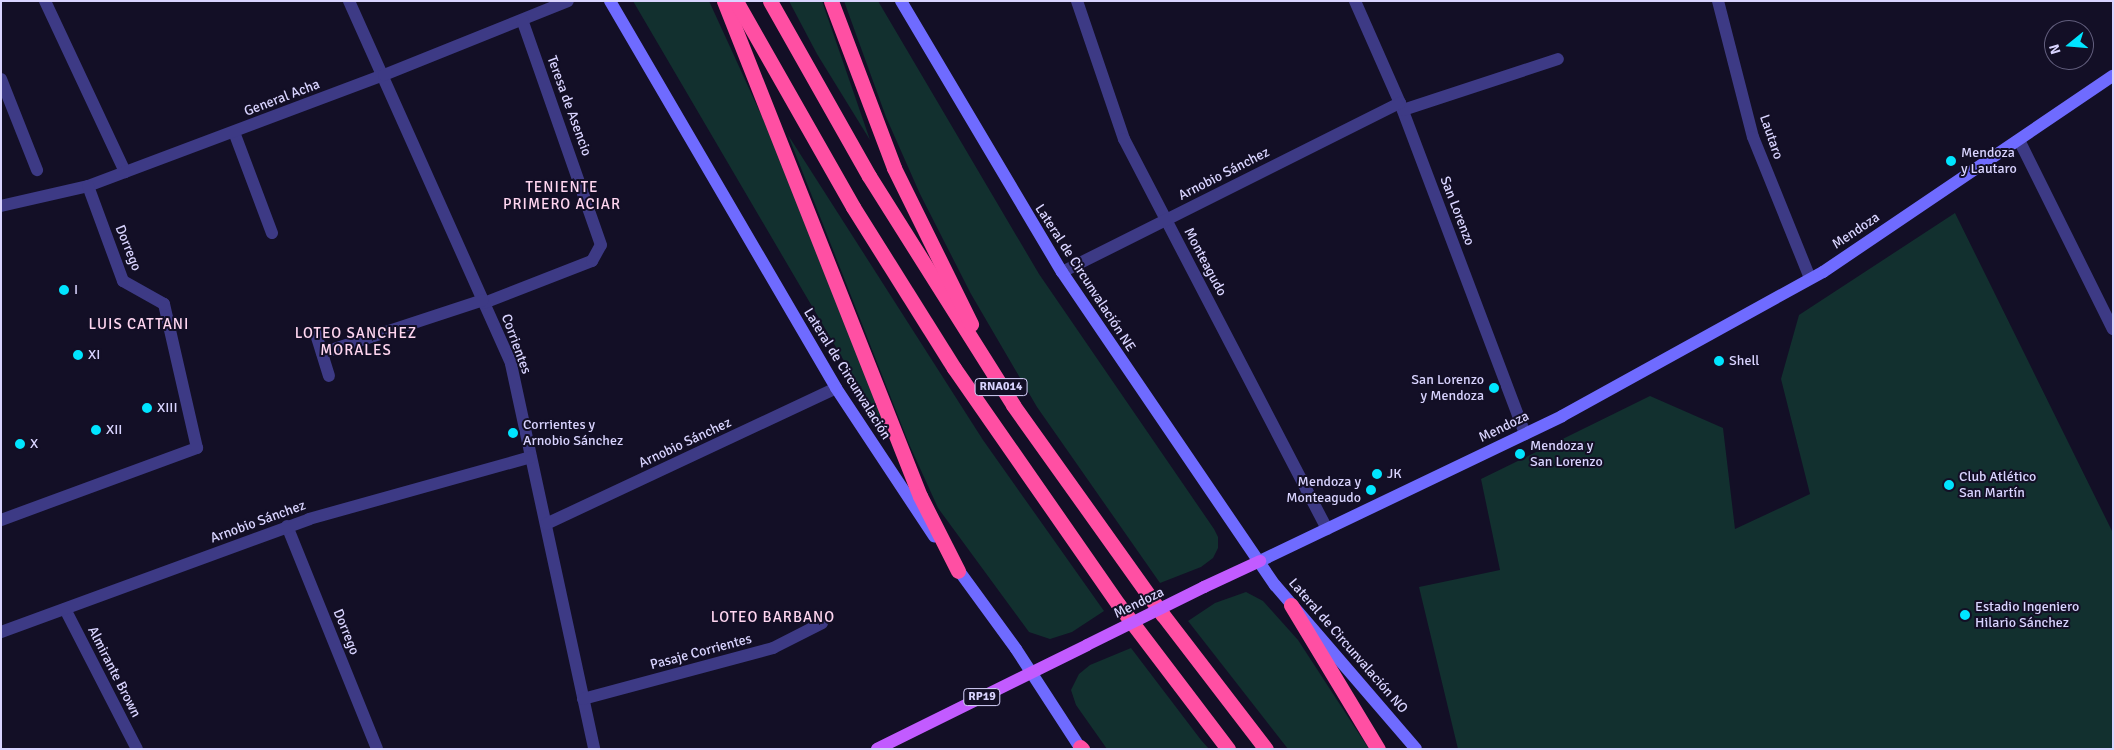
<!DOCTYPE html>
<meta charset="utf-8">
<style>
body{margin:0}
#map{position:relative;width:2114px;height:750px;overflow:hidden;background:#130f26;font-family:Signika,sans-serif}
div>[style]{position:absolute}
[style*='--x']{left:calc(var(--x)*1px);top:calc(var(--y)*1px);width:calc(var(--w)*1px);rotate:calc(var(--a)*1deg)}
.green>*{inset:0;background:#12302f}
.street>*{height:12px;margin:-6px;padding:0 6px;transform-origin:6px;border-radius:6px;background:#3d3a85}
.secondary>*{height:12px;margin:-6px;padding:0 6px;transform-origin:6px;border-radius:6px;background:#6f6bff}
.primary>*{height:12px;margin:-6px;padding:0 6px;transform-origin:6px;border-radius:6px;background:#c25bff}
.highway>*{height:15px;margin:-7.5px;padding:0 7.5px;transform-origin:7.5px;border-radius:7.5px;background:#ff4fa3}
.primary-bridge>*{height:12px;margin:-6px;padding:0 6px;transform-origin:6px;border-radius:6px;background:#c25bff}
.dots>*{width:14px;height:14px;translate:-50% -50%;box-sizing:border-box;border:2px solid #130f26;border-radius:50%}
span{translate:-50% -50%;white-space:nowrap;text-align:center;line-height:1.15;-webkit-text-stroke:4px #130f26;paint-order:stroke}
.shield-label span{padding:1px 4px;background:#130f26;border:1px solid;border-radius:4px;-webkit-text-stroke-width:0}
.shield-label{font-size:12px;color:#d9d4ff;font-weight:700}
.street-label{font-size:14px;color:#d9d4ff}
.poi-label{font-size:14px;color:#d9d4ff}
.left{translate:0 -50%;text-align:left}
.right{translate:-100% -50%;text-align:right}
.neighbourhood-label{font-size:15px;color:#ffd6f0;letter-spacing:1px}
.frame{position:absolute;inset:0;border:2px solid #d9d4ff;pointer-events:none}
.north{position:absolute;left:2044px;top:20px;width:50px;height:50px;box-sizing:border-box;background:#130f26;border:1px solid #625e7d;border-radius:50%;rotate:253deg;font-size:14px;font-weight:700;line-height:20px;text-align:center;color:#d9d4ff}
.north::after{content:'';display:block;margin:auto;width:18px;height:22px;background:#00e5ff;clip-path:polygon(50% 0,100% 100%,50% 72%,0 100%)}
</style>
<div id="map">
<div class="green">
<div style="clip-path:polygon(633px 1px,709px 1px,770px 134px,891px 441px)"></div>
<div style="clip-path:polygon(789px 1px,822px 1px,870px 140px,817px 54px)"></div>
<div style="clip-path:polygon(844px 1px,878px 1px,1039px 274px,1214px 529px,1218px 537px,1218px 548px,1213px 558px,1201px 567px,1160px 583px,1037px 407px,971px 294px,920px 194px,886px 117px)"></div>
<div style="clip-path:polygon(788px 135px,983px 440px,1104px 611px,1072px 632px,1050px 639px,1029px 632px,938px 508px,909px 444px)"></div>
<div style="clip-path:polygon(1955px 213px,2113px 533px,2113px 749px,1458px 749px,1419px 587px,1500px 570px,1481px 479px,1650px 396px,1723px 428px,1735px 529px,1810px 494px,1781px 379px,1799px 315px)"></div>
<div style="clip-path:polygon(1246px 592px,1263px 601px,1298px 640px,1369px 749px,1288px 749px,1188px 621px,1215px 603px)"></div>
<div style="clip-path:polygon(1131px 648px,1201px 740px,1209px 749px,1107px 749px,1076px 705px,1071px 690px,1079px 674px,1090px 665px)"></div>
</div>
<div class="street">
<div style="--x:45;--y:1;--w:189;--a:64.9"></div>
<div style="--x:349;--y:1;--w:398;--a:65.9"></div>
<div style="--x:511;--y:364;--w:394;--a:77.8"></div>
<div style="--x:1077;--y:1;--w:146;--a:71.2"></div>
<div style="--x:1124;--y:139;--w:440;--a:62.5"></div>
<div style="--x:1355;--y:1;--w:111;--a:66.2"></div>
<div style="--x:1400;--y:103;--w:354;--a:69.3"></div>
<div style="--x:1718;--y:1;--w:140;--a:75.6"></div>
<div style="--x:1753;--y:137;--w:152;--a:68"></div>
<div style="--x:1;--y:79;--w:98;--a:68.4"></div>
<div style="--x:1403;--y:110;--w:163;--a:-18.2"></div>
<div style="--x:234;--y:132;--w:108;--a:69.4"></div>
<div style="--x:2019;--y:140;--w:211;--a:63.6"></div>
<div style="--x:1;--y:206;--w:89;--a:-12.9"></div>
<div style="--x:88;--y:186;--w:316;--a:-20.6"></div>
<div style="--x:384;--y:75;--w:198;--a:-21.9"></div>
<div style="--x:1062;--y:272;--w:378;--a:-26.6"></div>
<div style="--x:484;--y:303;--w:116;--a:-21.3"></div>
<div style="--x:592;--y:261;--w:18;--a:-61"></div>
<div style="--x:601;--y:245;--w:238;--a:-109.3"></div>
<div style="--x:315;--y:331;--w:47;--a:72.7"></div>
<div style="--x:322;--y:353;--w:169;--a:-18.2"></div>
<div style="--x:1;--y:520;--w:209;--a:-20.2"></div>
<div style="--x:197;--y:448;--w:148;--a:-102.9"></div>
<div style="--x:164;--y:304;--w:47;--a:-150.7"></div>
<div style="--x:123;--y:281;--w:101;--a:-110.2"></div>
<div style="--x:546;--y:524;--w:320;--a:-25.1"></div>
<div style="--x:287;--y:526;--w:240;--a:68"></div>
<div style="--x:65;--y:609;--w:157;--a:62.8"></div>
<div style="--x:1;--y:632;--w:328;--a:-20.1"></div>
<div style="--x:309;--y:519;--w:230;--a:-15.6"></div>
<div style="--x:583;--y:699;--w:197;--a:-15"></div>
<div style="--x:773;--y:648;--w:55;--a:-27"></div>
</div>
<div class="secondary">
<div style="--x:610;--y:1;--w:448;--a:59.7"></div>
<div style="--x:836;--y:388;--w:178;--a:56.5"></div>
<div style="--x:901;--y:1;--w:315;--a:59.3"></div>
<div style="--x:1062;--y:272;--w:379;--a:55.8"></div>
<div style="--x:1275;--y:585;--w:216;--a:49.3"></div>
<div style="--x:1260;--y:561;--w:335;--a:-25.6"></div>
<div style="--x:1562;--y:416;--w:298;--a:-28.9"></div>
<div style="--x:1823;--y:272;--w:350;--a:-34.1"></div>
<div style="--x:954;--y:564;--w:105;--a:53.9"></div>
<div style="--x:1016;--y:649;--w:119;--a:57"></div>
</div>
<div class="primary">
<div style="--x:1204;--y:587;--w:62;--a:-24.9"></div>
<div style="--x:877;--y:749;--w:234;--a:-26.3"></div>
</div>
<div class="highway">
<div style="--x:724;--y:1;--w:532;--a:68.4"></div>
<div style="--x:920;--y:496;--w:84;--a:63.1"></div>
<div style="--x:736;--y:1;--w:237;--a:60.4"></div>
<div style="--x:853;--y:207;--w:190;--a:57.9"></div>
<div style="--x:954;--y:368;--w:287;--a:55.2"></div>
<div style="--x:1118;--y:604;--w:182;--a:52.8"></div>
<div style="--x:770;--y:1;--w:201;--a:60.5"></div>
<div style="--x:869;--y:176;--w:271;--a:57.8"></div>
<div style="--x:1013;--y:405;--w:258;--a:54.5"></div>
<div style="--x:1163;--y:615;--w:169;--a:52.5"></div>
<div style="--x:831;--y:1;--w:178;--a:69.3"></div>
<div style="--x:894;--y:168;--w:174;--a:63.7"></div>
<div style="--x:1291;--y:605;--w:168;--a:58.9"></div>
<div style="--x:1080;--y:747;--w:3;--a:45"></div>
</div>
<div class="primary-bridge">
<div style="--x:1087;--y:645;--w:131;--a:-26.4"></div>
</div>
<div class="dots">
<div style="left:1951px;top:161px;background:#00e5ff"></div>
<div style="left:64px;top:290px;background:#00e5ff"></div>
<div style="left:78px;top:355px;background:#00e5ff"></div>
<div style="left:1719px;top:361px;background:#00e5ff"></div>
<div style="left:1494px;top:388px;background:#00e5ff"></div>
<div style="left:147px;top:408px;background:#00e5ff"></div>
<div style="left:96px;top:430px;background:#00e5ff"></div>
<div style="left:513px;top:433px;background:#00e5ff"></div>
<div style="left:20px;top:444px;background:#00e5ff"></div>
<div style="left:1520px;top:454px;background:#00e5ff"></div>
<div style="left:1377px;top:474px;background:#00e5ff"></div>
<div style="left:1949px;top:485px;background:#00e5ff"></div>
<div style="left:1371px;top:490px;background:#00e5ff"></div>
<div style="left:1965px;top:615px;background:#00e5ff"></div>
</div>
<div class="shield-label">
<span style="left:1001px;top:387px">RNA014</span>
<span style="left:982px;top:697px">RP19</span>
</div>
<div class="street-label">
<span style="left:282px;top:98px;rotate:-21deg">General Acha</span>
<span style="left:569px;top:106px;rotate:70deg">Teresa de Asencio</span>
<span style="left:1771px;top:137px;rotate:71deg">Lautaro</span>
<span style="left:1224px;top:174px;rotate:-27deg">Arnobio Sánchez</span>
<span style="left:1457px;top:211px;rotate:69deg">San Lorenzo</span>
<span style="left:1856px;top:231px;rotate:-34deg">Mendoza</span>
<span style="left:128px;top:248px;rotate:68deg">Dorrego</span>
<span style="left:1205px;top:262px;rotate:62deg">Monteagudo</span>
<span style="left:1085px;top:278px;rotate:57deg">Lateral de Circunvalación NE</span>
<span style="left:516px;top:344px;rotate:70deg">Corrientes</span>
<span style="left:847px;top:374px;rotate:58deg">Lateral de Circunvalación</span>
<span style="left:1504px;top:427px;rotate:-26deg">Mendoza</span>
<span style="left:685px;top:443px;rotate:-25deg">Arnobio Sánchez</span>
<span style="left:258px;top:522px;rotate:-20deg">Arnobio Sánchez</span>
<span style="left:1139px;top:603px;rotate:-26deg">Mendoza</span>
<span style="left:346px;top:632px;rotate:68deg">Dorrego</span>
<span style="left:1348px;top:646px;rotate:49deg">Lateral de Circunvalación NO</span>
<span style="left:701px;top:652px;rotate:-15deg">Pasaje Corrientes</span>
<span style="left:114px;top:672px;rotate:63deg">Almirante Brown</span>
</div>
<div class="poi-label">
<span class="left" style="left:1961px;top:161px">Mendoza<br>y Lautaro</span>
<span class="left" style="left:74px;top:290px">I</span>
<span class="left" style="left:88px;top:355px">XI</span>
<span class="left" style="left:1729px;top:361px">Shell</span>
<span class="right" style="left:1484px;top:388px">San Lorenzo<br>y Mendoza</span>
<span class="left" style="left:157px;top:408px">XIII</span>
<span class="left" style="left:523px;top:433px">Corrientes y<br>Arnobio Sánchez</span>
<span class="left" style="left:106px;top:430px">XII</span>
<span class="left" style="left:30px;top:444px">X</span>
<span class="left" style="left:1530px;top:454px">Mendoza y<br>San Lorenzo</span>
<span class="left" style="left:1387px;top:474px">JK</span>
<span class="left" style="left:1959px;top:485px">Club Atlético<br>San Martín</span>
<span class="right" style="left:1361px;top:490px">Mendoza y<br>Monteagudo</span>
<span class="left" style="left:1975px;top:615px">Estadio Ingeniero<br>Hilario Sánchez</span>
</div>
<div class="neighbourhood-label">
<span style="left:562px;top:196px">TENIENTE<br>PRIMERO ACIAR</span>
<span style="left:139px;top:325px">LUIS CATTANI</span>
<span style="left:356px;top:342px">LOTEO SANCHEZ<br>MORALES</span>
<span style="left:773px;top:618px">LOTEO BARBANO</span>
</div>
<div class="frame"></div>
<div class="north">N</div>
</div>
